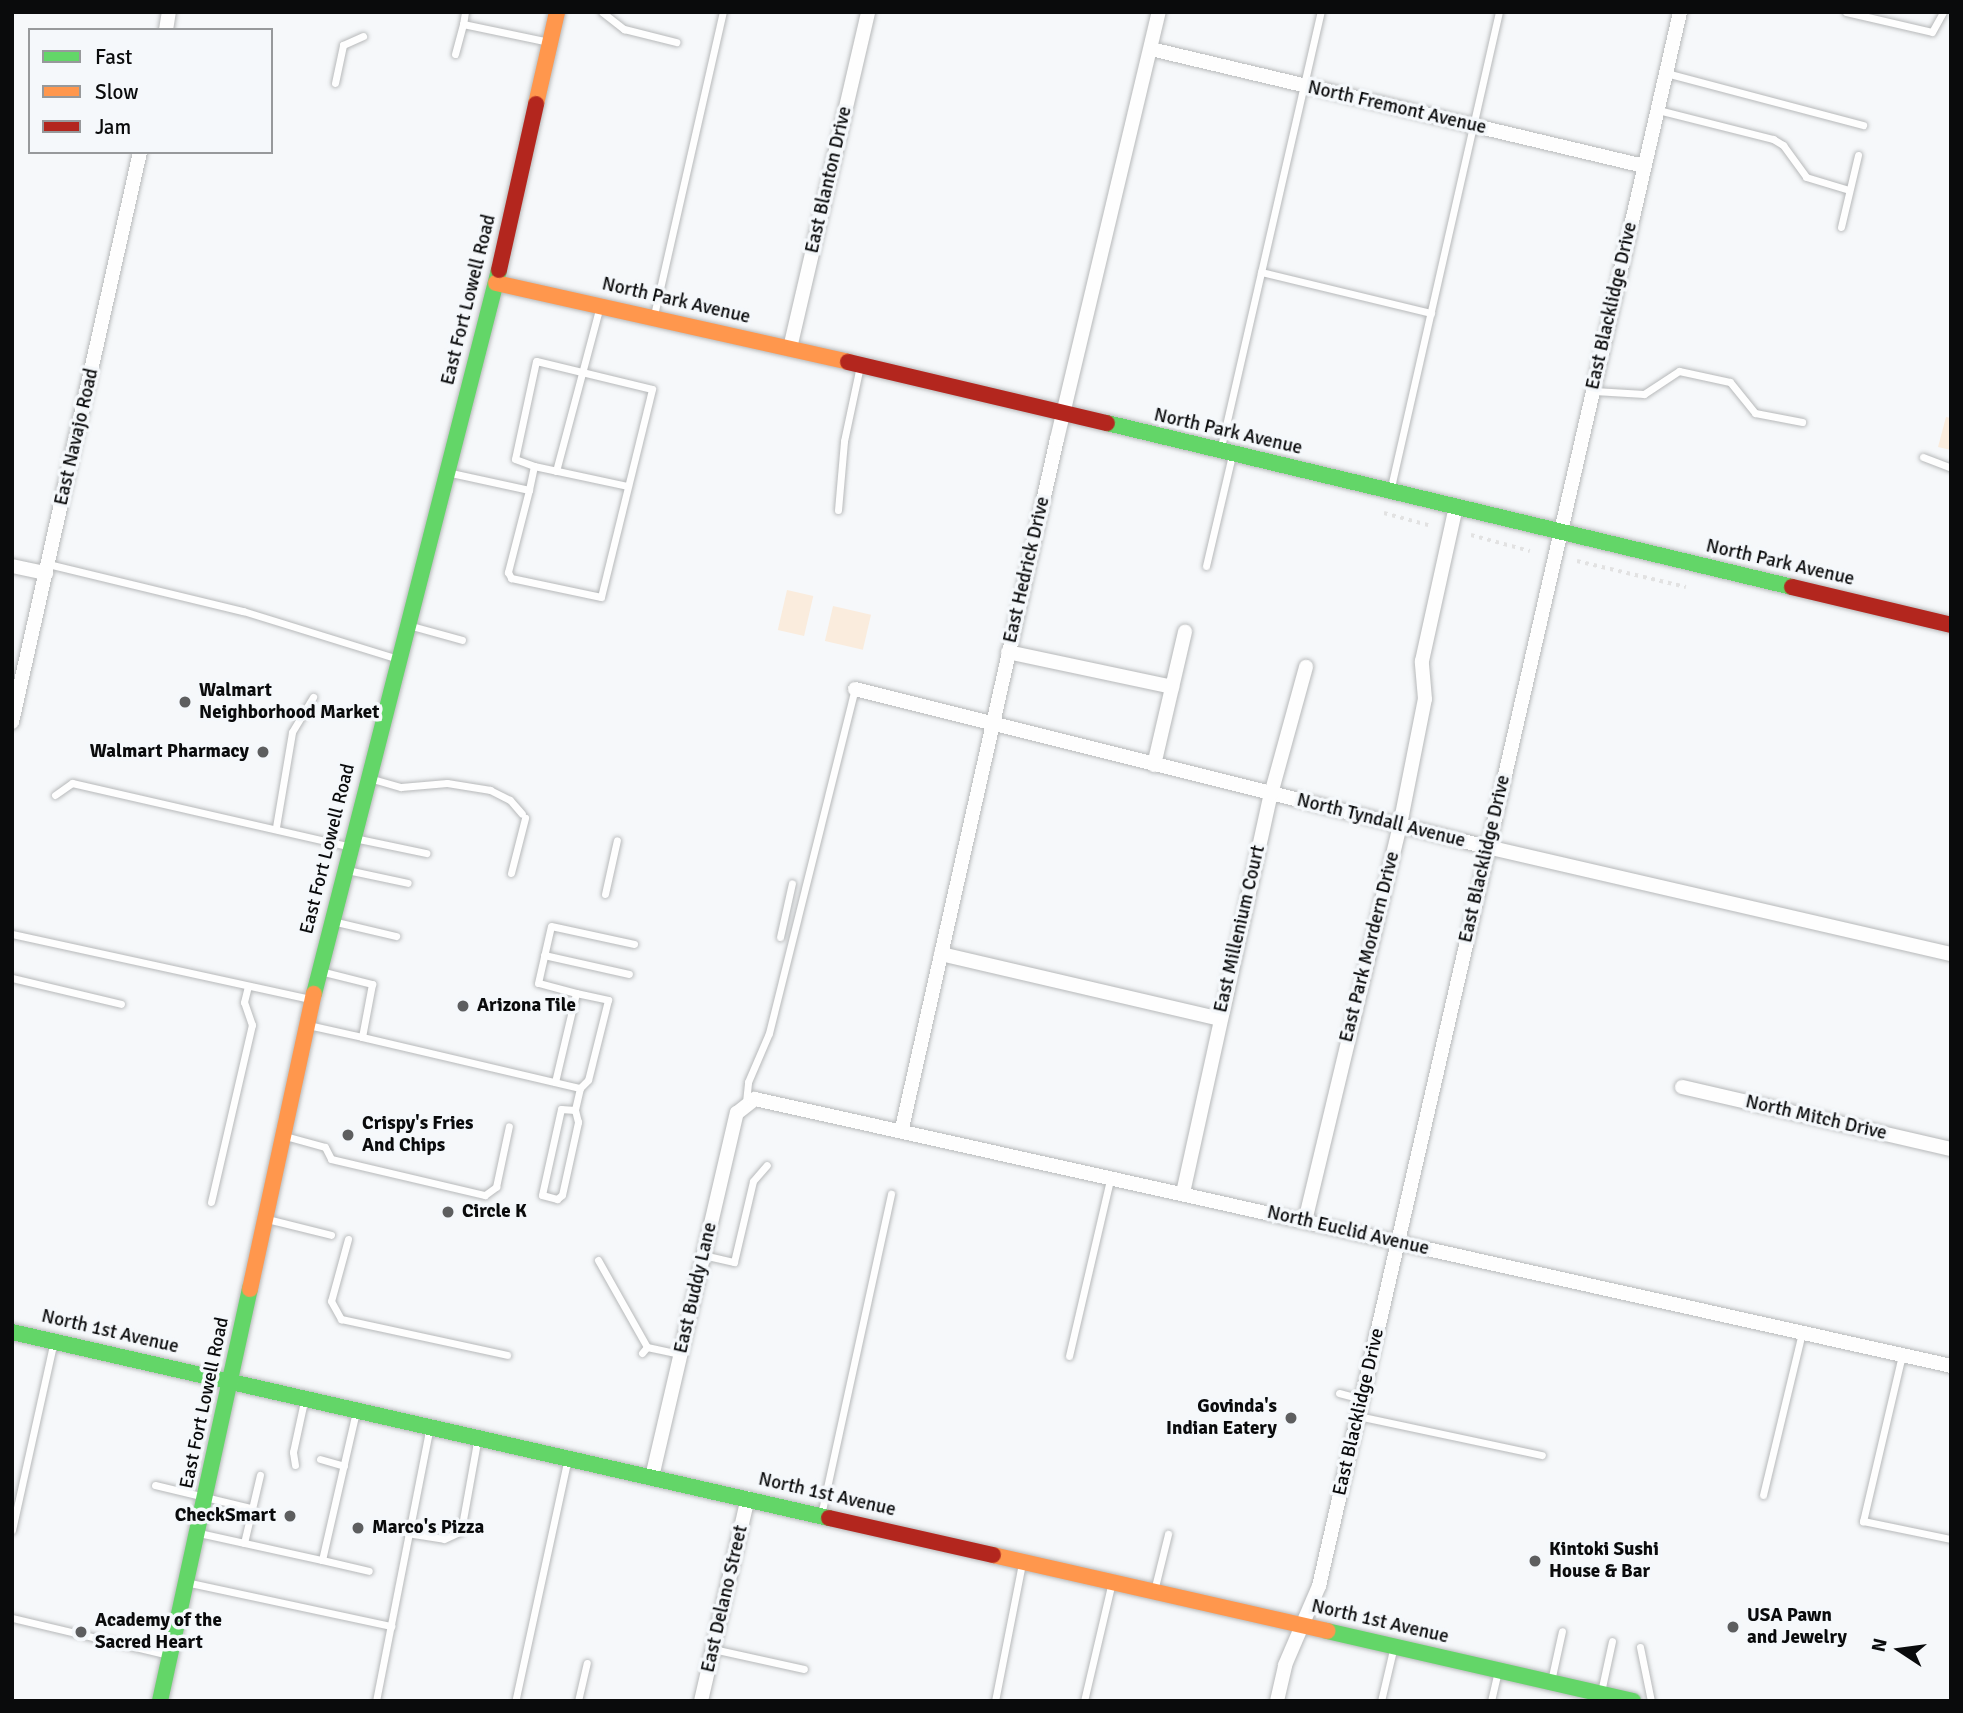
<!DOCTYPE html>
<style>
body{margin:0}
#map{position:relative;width:1963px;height:1713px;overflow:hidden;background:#f6f8fa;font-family:Signika,sans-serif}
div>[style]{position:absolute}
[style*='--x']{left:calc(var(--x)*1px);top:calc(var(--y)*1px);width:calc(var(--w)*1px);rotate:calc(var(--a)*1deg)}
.green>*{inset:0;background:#faecdd;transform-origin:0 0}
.path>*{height:3.5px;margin-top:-1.75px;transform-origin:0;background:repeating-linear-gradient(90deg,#e2e2e2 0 3.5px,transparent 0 8.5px)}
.roads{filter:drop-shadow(0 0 2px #b7b9ba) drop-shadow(0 0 2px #b7b9ba)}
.lane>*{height:7px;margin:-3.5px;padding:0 3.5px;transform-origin:3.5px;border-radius:3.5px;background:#fefefe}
.street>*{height:14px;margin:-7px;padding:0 7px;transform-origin:7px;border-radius:7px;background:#fefefe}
.fast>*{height:16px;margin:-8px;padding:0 8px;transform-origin:8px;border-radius:8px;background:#63d668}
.slow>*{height:16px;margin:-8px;padding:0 8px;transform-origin:8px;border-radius:8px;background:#ff974d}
.jam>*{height:16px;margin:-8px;padding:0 8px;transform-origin:8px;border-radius:8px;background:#b3261e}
.dots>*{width:19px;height:19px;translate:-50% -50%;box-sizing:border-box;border:4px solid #f5f8fb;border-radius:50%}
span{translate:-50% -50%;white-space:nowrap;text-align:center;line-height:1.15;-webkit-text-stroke:7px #f5f8fb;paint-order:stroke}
.street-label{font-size:19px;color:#0a0b0c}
.poi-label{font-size:19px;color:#0a0b0c;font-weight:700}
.left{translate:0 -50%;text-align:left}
.right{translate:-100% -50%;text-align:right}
.frame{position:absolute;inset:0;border:14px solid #0a0b0c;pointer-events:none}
.legend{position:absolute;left:28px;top:28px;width:245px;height:126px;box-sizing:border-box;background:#f5f8fb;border:2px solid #97999b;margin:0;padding:9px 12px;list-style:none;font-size:21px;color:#0a0b0c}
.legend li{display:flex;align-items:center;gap:14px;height:35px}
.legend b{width:35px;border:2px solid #97999b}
.north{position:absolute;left:1865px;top:1615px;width:70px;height:70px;-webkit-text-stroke:5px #f5f8fb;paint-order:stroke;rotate:283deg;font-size:19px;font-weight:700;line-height:28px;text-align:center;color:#0a0b0c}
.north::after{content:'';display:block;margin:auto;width:24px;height:32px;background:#0a0b0c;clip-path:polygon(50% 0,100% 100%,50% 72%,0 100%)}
</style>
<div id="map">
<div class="green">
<div style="clip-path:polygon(1946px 417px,1951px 418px,1951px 450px,1938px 447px)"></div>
<div style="left:787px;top:590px;width:27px;height:41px;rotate:13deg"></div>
<div style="left:833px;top:606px;width:39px;height:36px;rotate:13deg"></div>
</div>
<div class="path">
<div style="--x:1384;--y:513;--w:46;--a:15.3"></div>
<div style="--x:1471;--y:535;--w:61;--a:15.2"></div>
<div style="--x:1577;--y:561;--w:112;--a:13.4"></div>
</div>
<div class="roads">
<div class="lane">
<div style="--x:465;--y:12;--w:12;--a:99"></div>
<div style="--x:463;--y:24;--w:88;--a:11.8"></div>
<div style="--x:602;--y:12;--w:28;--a:38"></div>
<div style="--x:624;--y:29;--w:54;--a:14"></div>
<div style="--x:1846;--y:12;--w:88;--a:13.1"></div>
<div style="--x:1932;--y:32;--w:23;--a:-61"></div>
<div style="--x:455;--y:54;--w:31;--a:-75"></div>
<div style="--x:1666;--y:73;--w:204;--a:14.8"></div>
<div style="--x:335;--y:83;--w:39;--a:-78"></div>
<div style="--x:343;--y:45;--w:22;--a:-24"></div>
<div style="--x:1658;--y:110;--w:119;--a:14.2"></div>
<div style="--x:1773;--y:139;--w:12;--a:31"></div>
<div style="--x:1783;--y:145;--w:39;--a:54"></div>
<div style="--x:1806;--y:177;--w:45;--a:16.8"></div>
<div style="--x:1841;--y:227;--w:74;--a:-76.7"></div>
<div style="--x:1261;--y:272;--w:175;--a:13.6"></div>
<div style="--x:654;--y:315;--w:311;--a:-77.2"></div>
<div style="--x:1594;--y:391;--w:50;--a:3.4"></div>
<div style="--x:1644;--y:394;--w:42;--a:-33.3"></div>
<div style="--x:1679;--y:371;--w:52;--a:12.2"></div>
<div style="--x:1730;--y:382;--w:40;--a:51"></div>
<div style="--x:1755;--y:413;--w:48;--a:10.8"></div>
<div style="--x:1221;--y:447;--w:446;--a:-77.1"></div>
<div style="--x:1923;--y:457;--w:30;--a:21"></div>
<div style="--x:534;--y:466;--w:95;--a:12.1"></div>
<div style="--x:556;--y:471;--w:168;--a:-75.1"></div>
<div style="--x:451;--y:473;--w:80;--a:12.3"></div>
<div style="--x:529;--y:490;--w:85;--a:104.4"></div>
<div style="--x:508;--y:572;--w:7;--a:63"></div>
<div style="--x:511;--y:578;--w:92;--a:11.9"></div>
<div style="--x:601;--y:597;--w:214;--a:-76.2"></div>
<div style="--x:652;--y:389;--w:119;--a:-166.4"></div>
<div style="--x:536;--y:361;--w:100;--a:102.1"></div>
<div style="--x:515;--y:459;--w:20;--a:20"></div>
<div style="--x:534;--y:466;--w:25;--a:102"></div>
<div style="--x:1391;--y:487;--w:487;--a:-77.2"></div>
<div style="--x:838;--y:510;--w:69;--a:-85"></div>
<div style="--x:844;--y:441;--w:77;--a:-78"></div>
<div style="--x:48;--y:564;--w:201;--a:13.6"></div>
<div style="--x:243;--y:611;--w:159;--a:17.2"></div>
<div style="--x:1206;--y:566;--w:114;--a:-76.8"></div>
<div style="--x:408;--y:625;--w:56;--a:15.5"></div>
<div style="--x:369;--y:778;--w:33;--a:16"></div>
<div style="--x:401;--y:787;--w:46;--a:-5"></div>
<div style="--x:447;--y:783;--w:44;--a:9.2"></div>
<div style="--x:490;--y:790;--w:22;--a:27"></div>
<div style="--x:510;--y:800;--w:18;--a:49"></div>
<div style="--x:55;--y:795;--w:21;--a:-35"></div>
<div style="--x:72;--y:783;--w:283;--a:12.9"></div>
<div style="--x:276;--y:827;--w:96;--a:-80.4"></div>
<div style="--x:292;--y:732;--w:41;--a:-59"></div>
<div style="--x:354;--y:838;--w:74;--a:11.8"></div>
<div style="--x:347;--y:870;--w:62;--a:12"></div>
<div style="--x:511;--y:873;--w:57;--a:-75.7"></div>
<div style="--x:605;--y:894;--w:55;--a:-77.5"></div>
<div style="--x:332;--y:921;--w:66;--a:13.2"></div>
<div style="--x:12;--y:934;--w:304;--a:12.3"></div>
<div style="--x:780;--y:937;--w:55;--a:-77.5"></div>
<div style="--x:544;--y:955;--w:87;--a:12.6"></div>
<div style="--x:320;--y:971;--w:54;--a:14"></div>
<div style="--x:372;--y:984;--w:54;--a:100.7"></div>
<div style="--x:362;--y:1037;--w:224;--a:13.2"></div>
<div style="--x:580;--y:1088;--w:23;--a:103"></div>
<div style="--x:575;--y:1110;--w:14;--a:-176"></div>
<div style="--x:561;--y:1109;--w:88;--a:102.5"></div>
<div style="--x:542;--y:1195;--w:16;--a:15"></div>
<div style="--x:557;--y:1199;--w:6;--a:-39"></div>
<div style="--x:562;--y:1195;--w:75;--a:-77.6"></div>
<div style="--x:578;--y:1122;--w:12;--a:-104"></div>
<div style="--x:12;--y:978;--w:112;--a:13.4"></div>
<div style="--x:576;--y:993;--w:39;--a:-165"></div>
<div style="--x:538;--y:983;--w:58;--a:-77.2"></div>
<div style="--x:551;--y:926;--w:85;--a:12.2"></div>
<div style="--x:308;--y:1025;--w:55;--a:12.5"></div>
<div style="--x:555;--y:1082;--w:91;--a:-76.7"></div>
<div style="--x:576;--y:993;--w:33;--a:12"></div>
<div style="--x:608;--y:1000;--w:82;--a:104"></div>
<div style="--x:588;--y:1080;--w:11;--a:135"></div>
<div style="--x:746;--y:1102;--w:20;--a:-84"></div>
<div style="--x:748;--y:1082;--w:53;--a:-66.8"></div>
<div style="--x:769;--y:1033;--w:355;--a:-76"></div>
<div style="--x:285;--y:1136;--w:41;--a:15.4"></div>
<div style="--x:325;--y:1147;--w:13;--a:63"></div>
<div style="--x:331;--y:1159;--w:158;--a:13.2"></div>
<div style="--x:485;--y:1195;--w:14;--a:-36"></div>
<div style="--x:496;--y:1187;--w:62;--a:-78"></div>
<div style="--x:211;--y:1202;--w:182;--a:-77"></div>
<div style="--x:252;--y:1025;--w:24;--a:-109"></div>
<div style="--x:244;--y:1002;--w:16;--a:-76"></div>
<div style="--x:267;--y:1219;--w:66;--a:14"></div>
<div style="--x:348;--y:1239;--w:64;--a:105.3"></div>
<div style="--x:331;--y:1301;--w:21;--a:61"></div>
<div style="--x:341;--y:1319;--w:170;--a:12.2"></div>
<div style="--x:703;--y:1255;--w:32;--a:13"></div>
<div style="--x:734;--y:1262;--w:83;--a:-76.8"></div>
<div style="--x:753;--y:1181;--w:21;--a:-49"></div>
<div style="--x:598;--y:1260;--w:100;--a:60.6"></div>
<div style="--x:642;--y:1353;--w:8;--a:-50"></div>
<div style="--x:647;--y:1347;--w:34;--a:12"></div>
<div style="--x:1902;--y:1355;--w:171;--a:103.2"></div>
<div style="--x:1863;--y:1521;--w:90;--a:11.6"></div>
<div style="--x:1069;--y:1356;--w:185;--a:-76.9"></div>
<div style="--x:1339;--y:1393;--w:24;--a:15"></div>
<div style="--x:1358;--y:1416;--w:188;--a:12"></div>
<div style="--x:320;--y:1459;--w:25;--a:16"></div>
<div style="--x:295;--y:1465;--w:13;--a:-99"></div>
<div style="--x:293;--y:1452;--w:52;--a:-77.8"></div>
<div style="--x:155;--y:1485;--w:99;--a:13.5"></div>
<div style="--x:1763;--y:1495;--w:167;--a:-76.5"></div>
<div style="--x:821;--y:1515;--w:329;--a:-77.7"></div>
<div style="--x:12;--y:1530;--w:189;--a:-77.5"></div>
<div style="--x:199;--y:1533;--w:126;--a:12.4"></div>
<div style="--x:322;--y:1560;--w:152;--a:-77.1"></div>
<div style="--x:407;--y:1533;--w:37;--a:9"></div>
<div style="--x:444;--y:1539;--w:19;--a:-25"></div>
<div style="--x:461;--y:1531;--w:90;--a:-79.8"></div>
<div style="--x:244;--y:1543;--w:70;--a:-76.8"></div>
<div style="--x:322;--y:1560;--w:48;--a:13.2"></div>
<div style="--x:190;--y:1583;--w:206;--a:12.1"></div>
<div style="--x:1154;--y:1591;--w:59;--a:-76.2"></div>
<div style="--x:12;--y:1618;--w:160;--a:13.3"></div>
<div style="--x:1640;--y:1647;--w:55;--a:78.5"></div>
<div style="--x:713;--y:1649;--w:93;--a:12.4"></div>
<div style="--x:1551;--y:1681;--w:51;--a:-77.6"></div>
<div style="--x:1601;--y:1692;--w:52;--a:-77.8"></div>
<div style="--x:516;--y:1698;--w:241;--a:-77.8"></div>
<div style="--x:376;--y:1701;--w:275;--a:-78.9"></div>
<div style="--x:578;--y:1701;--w:39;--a:-77"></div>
<div style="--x:995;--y:1701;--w:140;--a:-78.9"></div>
<div style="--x:1084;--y:1701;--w:118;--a:-76.8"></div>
<div style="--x:1381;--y:1701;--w:52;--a:-76.8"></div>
<div style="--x:1491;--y:1701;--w:28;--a:-77"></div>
</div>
<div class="street">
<div style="--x:166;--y:30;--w:18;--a:-81"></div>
<div style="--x:1151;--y:49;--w:507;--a:13.35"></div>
<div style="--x:790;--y:348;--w:345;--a:-76.9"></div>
<div style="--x:12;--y:566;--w:35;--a:12"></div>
<div style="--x:1008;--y:652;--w:168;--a:12"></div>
<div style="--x:855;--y:689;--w:651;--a:14.04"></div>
<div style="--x:1487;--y:847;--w:476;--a:13"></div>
<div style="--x:12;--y:722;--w:584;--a:-77.34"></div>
<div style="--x:1154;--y:765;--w:137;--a:-76.9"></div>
<div style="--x:941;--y:954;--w:286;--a:13.1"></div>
<div style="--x:1682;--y:1087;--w:276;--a:13"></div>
<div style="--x:902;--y:1128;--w:706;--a:-77.32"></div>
<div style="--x:1057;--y:439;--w:439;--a:-76.6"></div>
<div style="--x:1183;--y:1193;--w:409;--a:-77.6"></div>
<div style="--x:1271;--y:794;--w:132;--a:-74.6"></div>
<div style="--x:1305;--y:1221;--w:407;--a:-76.5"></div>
<div style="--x:1400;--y:825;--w:128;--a:-78.8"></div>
<div style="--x:1425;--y:699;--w:38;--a:-95"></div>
<div style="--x:1422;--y:661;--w:158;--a:-77.6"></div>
<div style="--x:652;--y:1477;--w:374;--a:-76.9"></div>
<div style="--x:737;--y:1113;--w:23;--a:-38"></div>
<div style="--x:755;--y:1099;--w:1225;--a:12.58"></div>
<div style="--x:701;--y:1701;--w:208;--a:-77"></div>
<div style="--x:1277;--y:1701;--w:37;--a:-77"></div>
<div style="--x:1285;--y:1665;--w:86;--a:-66.7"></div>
<div style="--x:1319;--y:1586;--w:1615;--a:-77.08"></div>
</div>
<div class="fast">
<div style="--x:1107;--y:423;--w:704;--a:13.46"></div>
<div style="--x:314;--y:994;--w:747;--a:-75.67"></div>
<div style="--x:12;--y:1332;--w:838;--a:12.83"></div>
<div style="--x:1327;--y:1631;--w:314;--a:12.9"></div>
<div style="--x:160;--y:1701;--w:422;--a:-77.7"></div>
</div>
<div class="slow">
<div style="--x:536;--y:104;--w:94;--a:-77.1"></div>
<div style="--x:496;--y:283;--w:361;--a:12.6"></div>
<div style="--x:250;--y:1289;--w:302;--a:-77.8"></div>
<div style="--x:993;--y:1555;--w:343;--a:12.8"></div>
</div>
<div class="jam">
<div style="--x:499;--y:270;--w:170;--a:-77.4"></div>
<div style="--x:848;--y:362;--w:266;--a:13.3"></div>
<div style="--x:1792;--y:587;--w:163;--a:13.4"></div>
<div style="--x:829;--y:1518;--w:168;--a:12.7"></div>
</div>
</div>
<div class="dots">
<div style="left:185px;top:702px;background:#5d5e5f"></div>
<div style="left:263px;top:752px;background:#5d5e5f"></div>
<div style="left:463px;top:1006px;background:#5d5e5f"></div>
<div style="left:348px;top:1135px;background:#5d5e5f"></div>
<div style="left:448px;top:1212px;background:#5d5e5f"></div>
<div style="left:1291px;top:1418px;background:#5d5e5f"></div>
<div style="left:290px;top:1516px;background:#5d5e5f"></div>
<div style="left:358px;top:1528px;background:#5d5e5f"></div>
<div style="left:1535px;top:1561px;background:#5d5e5f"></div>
<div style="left:1733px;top:1627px;background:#5d5e5f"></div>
<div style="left:81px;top:1632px;background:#5d5e5f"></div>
</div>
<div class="street-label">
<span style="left:1397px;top:108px;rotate:13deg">North Fremont Avenue</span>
<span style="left:829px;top:180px;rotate:-77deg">East Blanton Drive</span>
<span style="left:469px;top:300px;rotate:-76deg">East Fort Lowell Road</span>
<span style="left:676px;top:301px;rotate:13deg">North Park Avenue</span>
<span style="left:1612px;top:306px;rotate:-77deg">East Blacklidge Drive</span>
<span style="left:1228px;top:432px;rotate:13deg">North Park Avenue</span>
<span style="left:77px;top:437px;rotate:-77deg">East Navajo Road</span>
<span style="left:1780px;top:563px;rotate:13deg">North Park Avenue</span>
<span style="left:1027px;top:570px;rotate:-77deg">East Hedrick Drive</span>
<span style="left:1381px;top:821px;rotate:14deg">North Tyndall Avenue</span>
<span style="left:328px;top:849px;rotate:-76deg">East Fort Lowell Road</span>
<span style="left:1485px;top:859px;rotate:-77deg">East Blacklidge Drive</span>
<span style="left:1240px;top:929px;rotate:-77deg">East Millenium Court</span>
<span style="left:1370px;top:947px;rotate:-76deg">East Park Mordern Drive</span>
<span style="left:1816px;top:1118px;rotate:13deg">North Mitch Drive</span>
<span style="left:1348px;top:1231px;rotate:13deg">North Euclid Avenue</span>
<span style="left:696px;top:1288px;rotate:-77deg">East Buddy Lane</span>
<span style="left:110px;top:1332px;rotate:13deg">North 1st Avenue</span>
<span style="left:205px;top:1403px;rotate:-78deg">East Fort Lowell Road</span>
<span style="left:1359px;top:1412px;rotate:-77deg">East Blacklidge Drive</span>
<span style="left:827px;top:1495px;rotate:13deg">North 1st Avenue</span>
<span style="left:725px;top:1599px;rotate:-77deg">East Delano Street</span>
<span style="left:1380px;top:1622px;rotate:13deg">North 1st Avenue</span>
</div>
<div class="poi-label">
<span class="left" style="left:199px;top:702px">Walmart<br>Neighborhood Market</span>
<span class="right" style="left:249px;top:752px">Walmart Pharmacy</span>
<span class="left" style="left:477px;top:1006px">Arizona Tile</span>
<span class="left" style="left:362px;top:1135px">Crispy's Fries<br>And Chips</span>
<span class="left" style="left:462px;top:1212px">Circle K</span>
<span class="right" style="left:1277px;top:1418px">Govinda's<br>Indian Eatery</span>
<span class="right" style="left:276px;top:1516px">CheckSmart</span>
<span class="left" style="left:372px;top:1528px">Marco's Pizza</span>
<span class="left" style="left:1549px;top:1561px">Kintoki Sushi<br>House &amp; Bar</span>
<span class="left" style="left:1747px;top:1627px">USA Pawn<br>and Jewelry</span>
<span class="left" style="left:95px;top:1632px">Academy of the<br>Sacred Heart</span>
</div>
<div class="frame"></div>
<ul class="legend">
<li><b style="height:9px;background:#63d668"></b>Fast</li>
<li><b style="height:9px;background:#ff974d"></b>Slow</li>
<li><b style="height:9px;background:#b3261e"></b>Jam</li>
</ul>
<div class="north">N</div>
</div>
